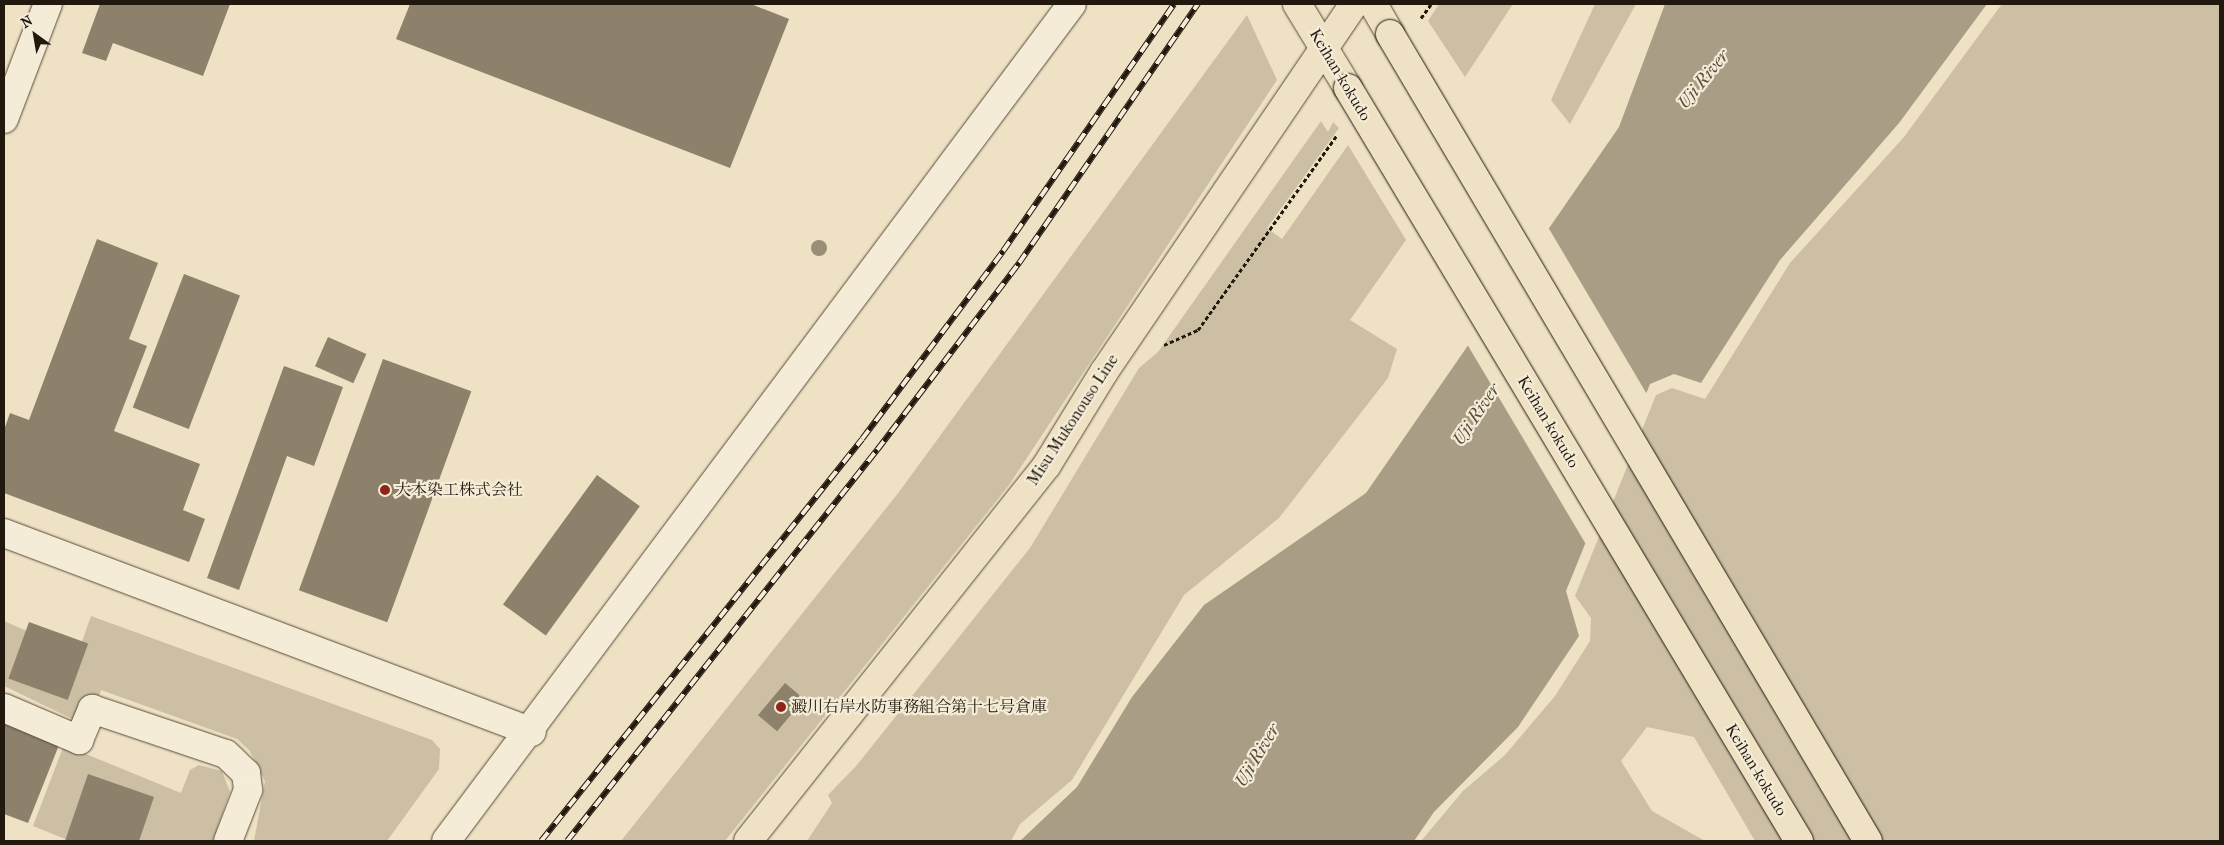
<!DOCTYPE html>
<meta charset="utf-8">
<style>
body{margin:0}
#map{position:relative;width:2224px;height:845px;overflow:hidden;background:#efe1c3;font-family:"IM FELL French Canon","Noto Serif JP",serif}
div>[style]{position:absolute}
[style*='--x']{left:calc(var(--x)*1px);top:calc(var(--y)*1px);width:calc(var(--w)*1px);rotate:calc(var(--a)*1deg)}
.green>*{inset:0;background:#ccbfa4}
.water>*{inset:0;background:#a99d85}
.pier>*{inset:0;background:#efe1c3}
.building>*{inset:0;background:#8d816c;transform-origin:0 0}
.path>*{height:3px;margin-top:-1.5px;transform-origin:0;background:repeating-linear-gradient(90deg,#22180e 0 4px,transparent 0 6.5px)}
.roads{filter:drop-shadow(0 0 1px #554a3b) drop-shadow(0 0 1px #554a3b)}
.minor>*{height:28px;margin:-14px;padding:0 14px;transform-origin:14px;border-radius:14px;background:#f5ecd8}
.major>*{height:28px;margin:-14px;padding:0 14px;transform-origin:14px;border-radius:14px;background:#efe1c3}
.highway>*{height:28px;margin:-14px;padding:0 14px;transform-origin:14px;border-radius:14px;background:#efe1c3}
.rail>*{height:5.5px;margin-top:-2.75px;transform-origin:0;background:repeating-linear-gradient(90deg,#f5ecd8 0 11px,#22180e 0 22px);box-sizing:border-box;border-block:1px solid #22180e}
.bridges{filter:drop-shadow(0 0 1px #22180e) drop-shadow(0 0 1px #22180e)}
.highway-bridge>*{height:28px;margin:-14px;padding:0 14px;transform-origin:14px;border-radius:14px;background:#efe1c3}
.trees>*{width:16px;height:16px;margin:-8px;border-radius:50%;background:#9a8e78}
.dots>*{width:14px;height:14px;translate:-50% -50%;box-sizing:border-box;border:2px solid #f5ecd8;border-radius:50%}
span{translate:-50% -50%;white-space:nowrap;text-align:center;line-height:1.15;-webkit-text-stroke:4.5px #f5ecd8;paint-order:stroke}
.street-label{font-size:16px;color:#22180e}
.poi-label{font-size:16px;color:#22180e}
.left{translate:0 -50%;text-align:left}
.water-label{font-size:18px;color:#584d3e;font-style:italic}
.frame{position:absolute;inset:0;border:5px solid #22180e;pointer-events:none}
.north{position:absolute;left:10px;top:10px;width:50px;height:50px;-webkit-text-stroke:4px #f5ecd8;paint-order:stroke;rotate:328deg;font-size:14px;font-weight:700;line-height:20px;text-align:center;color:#22180e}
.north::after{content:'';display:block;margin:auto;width:18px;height:22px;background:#22180e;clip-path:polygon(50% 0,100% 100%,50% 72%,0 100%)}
</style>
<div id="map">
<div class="green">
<div style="clip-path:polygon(1439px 4px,1513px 4px,1465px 77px,1428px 21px)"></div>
<div style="clip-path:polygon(1595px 4px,1636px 4px,1570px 124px,1551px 100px)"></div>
<div style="clip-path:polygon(2002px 4px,2220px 4px,2220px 841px,1755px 841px,1694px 737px,1647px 727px,1621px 761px,1652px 811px,1705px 841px,1421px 841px,1463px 791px,1505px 755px,1555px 696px,1590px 641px,1591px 618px,1575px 596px,1656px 395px,1672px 388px,1705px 399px,1790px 263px,1904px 137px)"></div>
<div style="clip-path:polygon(1247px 15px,1277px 80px,1009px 485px,725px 841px,621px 841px,899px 492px)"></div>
<div style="clip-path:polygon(1321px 121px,1328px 132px,1333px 122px,1339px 128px,1267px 228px,1282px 239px,1348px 145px,1406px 240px,1350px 320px,1397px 349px,1388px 378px,1279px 518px,1184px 595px,1072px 780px,1020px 824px,1011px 841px,807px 841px,832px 803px,828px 795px,857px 765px,1030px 548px,1139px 368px,1158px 352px)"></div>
<div style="clip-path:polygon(91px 616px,432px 740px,440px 749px,439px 769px,387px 841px,254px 841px,265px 781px,249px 750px,237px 739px,101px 690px,89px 727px,4px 686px,4px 621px,78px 653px)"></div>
<div style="clip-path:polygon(64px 745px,181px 793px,190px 770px,199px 765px,222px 771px,230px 792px,213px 841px,70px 841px,33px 826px)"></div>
</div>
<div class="water">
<div style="clip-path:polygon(1665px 4px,1987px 4px,1899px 123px,1780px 260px,1701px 383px,1674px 374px,1650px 384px,1566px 591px,1579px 636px,1518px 727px,1434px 812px,1414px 841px,1020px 841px,1077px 787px,1132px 697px,1204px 605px,1366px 493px,1619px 127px)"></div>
</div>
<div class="pier">
<div style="clip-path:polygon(1548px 227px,1648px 396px,1587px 546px,1467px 344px)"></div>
</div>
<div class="building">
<div style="clip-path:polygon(100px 4px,230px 4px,203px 76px,113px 43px,106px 61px,82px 53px)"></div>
<div style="clip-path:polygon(410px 4px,751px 4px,789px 19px,730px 168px,396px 39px)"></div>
<div style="clip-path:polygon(97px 239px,158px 263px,129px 339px,147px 346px,114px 431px,200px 464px,183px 510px,205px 519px,189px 562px,4px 493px,4px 430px,10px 413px,29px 420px)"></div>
<div style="left:184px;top:274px;width:60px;height:143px;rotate:21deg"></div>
<div style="left:328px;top:337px;width:42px;height:32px;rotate:24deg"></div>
<div style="left:383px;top:359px;width:94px;height:246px;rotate:20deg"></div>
<div style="clip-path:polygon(284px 366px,343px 387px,314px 466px,287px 456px,239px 590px,207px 578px)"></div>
<div style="left:597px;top:475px;width:53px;height:160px;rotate:36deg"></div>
<div style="left:29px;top:622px;width:63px;height:60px;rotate:20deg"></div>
<div style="left:785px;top:683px;width:25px;height:42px;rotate:40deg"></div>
<div style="clip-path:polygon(4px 723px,59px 745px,28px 823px,4px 814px)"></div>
<div style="clip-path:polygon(88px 774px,154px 797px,139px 841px,65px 841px)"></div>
</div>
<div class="path">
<div style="--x:1421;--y:18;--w:17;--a:-54"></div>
<div style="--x:1164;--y:345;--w:37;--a:-24"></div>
<div style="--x:1198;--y:330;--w:239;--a:-54.5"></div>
</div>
<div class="roads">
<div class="minor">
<div style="--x:4;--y:119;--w:123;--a:-69.1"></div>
<div style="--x:4;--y:533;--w:564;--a:20.65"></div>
<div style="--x:4;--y:708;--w:82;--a:23.1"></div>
<div style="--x:79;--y:740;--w:34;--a:-67"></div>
<div style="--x:92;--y:709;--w:141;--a:18.6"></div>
<div style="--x:226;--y:754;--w:28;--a:44"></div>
<div style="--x:246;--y:773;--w:17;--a:83"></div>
<div style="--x:248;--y:790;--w:55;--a:111.4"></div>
<div style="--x:446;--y:841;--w:1045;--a:-53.21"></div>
</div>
<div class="major">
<div style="--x:748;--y:841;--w:480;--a:-51.5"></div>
<div style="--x:1047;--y:465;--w:109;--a:-58.5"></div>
<div style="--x:1104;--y:372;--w:445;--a:-55.8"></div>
</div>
<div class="highway">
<div style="--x:1297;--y:4;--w:98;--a:58.7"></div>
<div style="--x:1373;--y:4;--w:34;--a:60"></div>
</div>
</div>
<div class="rail">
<div style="--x:541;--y:841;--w:514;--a:-51.39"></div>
<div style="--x:862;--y:439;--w:235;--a:-53.1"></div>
<div style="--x:1003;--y:251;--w:300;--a:-55.3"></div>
<div style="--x:567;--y:841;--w:499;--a:-51.6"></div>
<div style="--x:877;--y:450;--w:235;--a:-52.8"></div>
<div style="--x:1019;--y:263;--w:315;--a:-55.4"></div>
</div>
<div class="bridges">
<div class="highway-bridge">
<div style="--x:1390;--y:34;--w:938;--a:59.36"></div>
<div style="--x:1348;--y:88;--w:878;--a:59.08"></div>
</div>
</div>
<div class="trees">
<div style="left:819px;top:248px"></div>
</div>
<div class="dots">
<div style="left:385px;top:490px;background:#8f2418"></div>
<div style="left:781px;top:707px;background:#8f2418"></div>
</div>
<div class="street-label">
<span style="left:1340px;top:75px;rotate:59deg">Keihan-kokudo</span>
<span style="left:1073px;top:420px;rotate:-57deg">Misu Mukonouso Line</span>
<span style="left:1548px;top:422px;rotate:59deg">Keihan-kokudo</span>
<span style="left:1756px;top:770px;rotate:59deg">Keihan-kokudo</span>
</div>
<div class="poi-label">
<span class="left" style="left:395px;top:490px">大本染工株式会社</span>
<span class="left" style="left:791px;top:707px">澱川右岸水防事務組合第十七号倉庫</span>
</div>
<div class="water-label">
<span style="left:1704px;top:80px;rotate:-51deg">Uji River</span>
<span style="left:1477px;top:415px;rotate:-56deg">Uji River</span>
<span style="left:1258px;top:756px;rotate:-59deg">Uji River</span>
</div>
<div class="frame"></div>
<div class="north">N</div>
</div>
